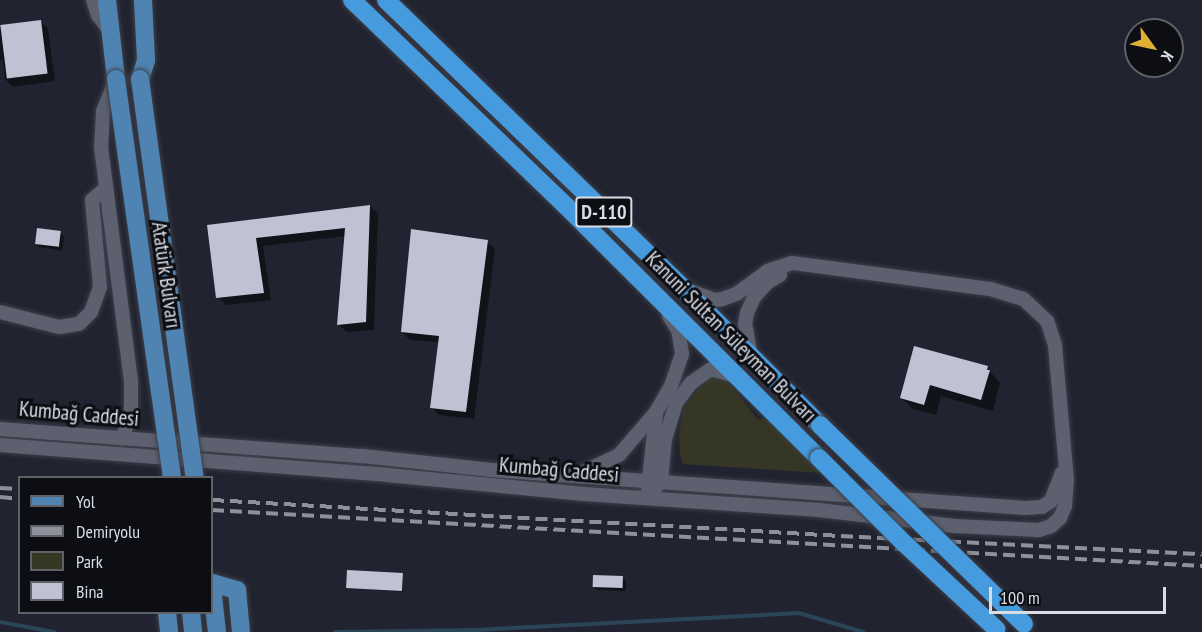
<!DOCTYPE html>
<meta charset="utf-8">
<style>
body{margin:0}
#map{position:relative;width:1202px;height:632px;overflow:hidden;background:#212430;font-family:"PT Sans Narrow",sans-serif}
div>[style]{position:absolute}
[style*='--x']{left:calc(var(--x)*1px);top:calc(var(--y)*1px);width:calc(var(--w)*1px);rotate:calc(var(--a)*1deg)}
.green>*{inset:0;background:#353623}
.shadow>*{inset:0;background:#0007}
.stream>*{height:4px;margin:-2px;padding:0 2px;transform-origin:2px;border-radius:2px;background:#2a4557}
.building>*{inset:0;background:#bec2d2;transform-origin:0 0}
.roads{filter:drop-shadow(0 0 2px #3d3f49) drop-shadow(0 0 2px #3d3f49)}
.minor>*{height:14px;margin:-7px;padding:0 7px;transform-origin:7px;border-radius:7px;background:#5d616f}
.major>*{height:18px;margin:-9px;padding:0 9px;transform-origin:9px;border-radius:9px;background:#4f84b2}
.highway>*{height:18px;margin:-9px;padding:0 9px;transform-origin:9px;border-radius:9px;background:#469bdf}
.rail>*{height:4px;margin-top:-2px;transform-origin:0;background:repeating-linear-gradient(90deg,#8e909b 0 12px,transparent 0 18px)}
.bridges{filter:drop-shadow(0 0 2px #3d3f49) drop-shadow(0 0 2px #3d3f49)}
.major-bridge>*{height:18px;margin:-9px;padding:0 9px;transform-origin:9px;border-radius:9px;background:#4f84b2}
.highway-bridge>*{height:18px;margin:-9px;padding:0 9px;transform-origin:9px;border-radius:9px;background:#469bdf}
span{translate:-50% -50%;white-space:nowrap;text-align:center;line-height:1.15;-webkit-text-stroke:6px #0c0e13;paint-order:stroke}
.shield-label span{padding:2px 4px;background:#0c0e13;border:2px solid;border-radius:4px;-webkit-text-stroke-width:0}
.shield-label{font-size:20px;color:#dbdde6;font-weight:700}
.street-label{font-size:21px;color:#dbdde6}
.legend{position:absolute;left:18px;top:476px;width:195px;height:138px;box-sizing:border-box;background:#0c0e13;border:2px solid #5f6167;margin:0;padding:8px 10px;list-style:none;font-size:18px;color:#dbdde6}
.legend li{display:flex;align-items:center;gap:12px;height:30px}
.legend b{width:30px;border:2px solid #5f6167}
.north{position:absolute;left:1124px;top:18px;width:60px;height:60px;box-sizing:border-box;background:#0c0e13;border:2px solid #5f6167;border-radius:50%;rotate:123deg;font-size:16px;font-weight:700;line-height:24px;text-align:center;color:#dbdde6}
.north::after{content:'';display:block;margin:auto;width:21px;height:27px;background:#e0b034;clip-path:polygon(50% 0,100% 100%,50% 72%,0 100%)}
.scale{position:absolute;left:989px;top:587px;width:177px;height:27px;box-sizing:border-box;border:3px solid #dbdde6;border-top:0;padding-left:8px;font-size:18px;line-height:21px;white-space:nowrap;color:#dbdde6;-webkit-text-stroke:4px #0c0e13;paint-order:stroke}
</style>
<div id="map">
<div class="green">
<div style="clip-path:polygon(721px 376px,728px 380px,757px 419px,776px 419px,822px 473px,683px 464px,680px 455px,679px 434px,684px 407px,697px 390px,713px 377px)"></div>
</div>
<div class="shadow">
<div style="clip-path:polygon(41px 22px,48px 29px,55px 81px,13px 87px,5px 79px,3px 60px,0 61px,0 27px)"></div>
<div style="clip-path:polygon(370px 206px,378px 214px,374px 330px,347px 332px,339px 325px,346px 236px,263px 246px,271px 300px,226px 305px,218px 297px,208px 227px)"></div>
<div style="clip-path:polygon(60px 233px,64px 236px,62px 251px,39px 247px,36px 244px)"></div>
<div style="clip-path:polygon(487px 242px,495px 249px,474px 419px,439px 415px,432px 407px,440px 342px,410px 340px,402px 332px)"></div>
<div style="clip-path:polygon(916px 347px,987px 368px,1000px 383px,993px 411px,941px 396px,936px 415px,913px 409px,901px 397px)"></div>
<div style="clip-path:polygon(403px 575px,403px 592px,348px 587px)"></div>
<div style="clip-path:polygon(623px 578px,626px 581px,626px 591px,597px 590px,594px 586px)"></div>
</div>
<div class="stream">
<div style="--x:0;--y:622;--w:55;--a:10.5"></div>
<div style="--x:335;--y:632;--w:141;--a:-0.8"></div>
<div style="--x:476;--y:630;--w:323;--a:-3"></div>
<div style="--x:799;--y:613;--w:67;--a:16.5"></div>
</div>
<div class="building">
<div style="left:41px;top:20px;width:54px;height:41px;rotate:83deg"></div>
<div style="clip-path:polygon(370px 205px,366px 322px,337px 325px,345px 228px,256px 238px,264px 293px,216px 298px,207px 225px)"></div>
<div style="left:37px;top:228px;width:24px;height:16px;rotate:7deg"></div>
<div style="clip-path:polygon(411px 229px,488px 240px,466px 412px,430px 408px,439px 336px,401px 332px)"></div>
<div style="clip-path:polygon(914px 346px,988px 366px,987px 370px,990px 370px,981px 400px,930px 385px,924px 405px,900px 398px)"></div>
<div style="left:347px;top:570px;width:56px;height:18px;rotate:3deg"></div>
<div style="left:593px;top:575px;width:30px;height:12px;rotate:2deg"></div>
</div>
<div class="roads">
<div class="minor">
<div style="--x:93;--y:0;--w:16;--a:72"></div>
<div style="--x:98;--y:15;--w:20;--a:53"></div>
<div style="--x:116;--y:79;--w:35;--a:112"></div>
<div style="--x:103;--y:112;--w:35;--a:93"></div>
<div style="--x:101;--y:147;--w:237;--a:82.7"></div>
<div style="--x:131;--y:382;--w:30;--a:90"></div>
<div style="--x:131;--y:412;--w:28;--a:108"></div>
<div style="--x:0;--y:312;--w:61;--a:14.3"></div>
<div style="--x:59;--y:327;--w:20;--a:-9"></div>
<div style="--x:79;--y:324;--w:17;--a:-45"></div>
<div style="--x:91;--y:312;--w:27;--a:-70"></div>
<div style="--x:100;--y:287;--w:87;--a:-95.3"></div>
<div style="--x:92;--y:200;--w:18;--a:-41"></div>
<div style="--x:751;--y:357;--w:34;--a:-100"></div>
<div style="--x:745;--y:324;--w:11;--a:-80"></div>
<div style="--x:747;--y:313;--w:17;--a:-66"></div>
<div style="--x:754;--y:297;--w:21;--a:-47"></div>
<div style="--x:768;--y:282;--w:14;--a:-30"></div>
<div style="--x:0;--y:429;--w:364;--a:4.3"></div>
<div style="--x:363;--y:456;--w:129;--a:6.2"></div>
<div style="--x:491;--y:470;--w:536;--a:4.06"></div>
<div style="--x:1026;--y:508;--w:16;--a:-4"></div>
<div style="--x:1042;--y:507;--w:11;--a:-34"></div>
<div style="--x:1051;--y:501;--w:30;--a:-69"></div>
<div style="--x:0;--y:445;--w:388;--a:4.4"></div>
<div style="--x:387;--y:475;--w:198;--a:5.5"></div>
<div style="--x:584;--y:494;--w:236;--a:3.9"></div>
<div style="--x:819;--y:510;--w:137;--a:6.7"></div>
<div style="--x:955;--y:526;--w:84;--a:2.7"></div>
<div style="--x:1039;--y:530;--w:13;--a:-18"></div>
<div style="--x:1051;--y:526;--w:12;--a:-42"></div>
<div style="--x:1060;--y:518;--w:13;--a:-67"></div>
<div style="--x:1065;--y:506;--w:26;--a:-86"></div>
<div style="--x:1067;--y:480;--w:136;--a:-95.1"></div>
<div style="--x:1055;--y:345;--w:25;--a:-108"></div>
<div style="--x:1047;--y:321;--w:33;--a:-137"></div>
<div style="--x:1023;--y:299;--w:34;--a:-163"></div>
<div style="--x:990;--y:289;--w:200;--a:-172.5"></div>
<div style="--x:792;--y:263;--w:25;--a:162"></div>
<div style="--x:768;--y:271;--w:39;--a:144"></div>
<div style="--x:736;--y:294;--w:15;--a:160"></div>
<div style="--x:722;--y:299;--w:7;--a:172"></div>
<div style="--x:715;--y:300;--w:27;--a:-160"></div>
<div style="--x:577;--y:475;--w:47;--a:-25.5"></div>
<div style="--x:619;--y:455;--w:57;--a:-49.3"></div>
<div style="--x:656;--y:412;--w:30;--a:-60"></div>
<div style="--x:671;--y:386;--w:34;--a:-71"></div>
<div style="--x:682;--y:354;--w:24;--a:-99"></div>
<div style="--x:678;--y:330;--w:17;--a:-123"></div>
<div style="--x:656;--y:487;--w:8;--a:-50"></div>
<div style="--x:661;--y:481;--w:42;--a:-84.6"></div>
<div style="--x:665;--y:439;--w:38;--a:-73"></div>
<div style="--x:676;--y:403;--w:25;--a:-53"></div>
<div style="--x:691;--y:383;--w:24;--a:-35"></div>
<div style="--x:711;--y:369;--w:25;--a:16"></div>
<div style="--x:648;--y:488;--w:74;--a:-83.8"></div>
</div>
<div class="major">
<div style="--x:107;--y:0;--w:80;--a:83.5"></div>
<div style="--x:140;--y:79;--w:20;--a:-72"></div>
<div style="--x:146;--y:60;--w:60;--a:-92.9"></div>
<div style="--x:212;--y:583;--w:26;--a:16"></div>
<div style="--x:237;--y:590;--w:42;--a:84.6"></div>
<div style="--x:212;--y:587;--w:45;--a:83.7"></div>
<div style="--x:167;--y:612;--w:20;--a:84"></div>
<div style="--x:191;--y:612;--w:20;--a:84"></div>
</div>
<div class="highway">
<div style="--x:352;--y:0;--w:297;--a:43.9"></div>
<div style="--x:566;--y:206;--w:357;--a:44.9"></div>
<div style="--x:386;--y:0;--w:415;--a:44.1"></div>
<div style="--x:684;--y:289;--w:192;--a:45"></div>
</div>
</div>
<div class="rail">
<div style="--x:0;--y:488;--w:20;--a:3"></div>
<div style="--x:0;--y:497;--w:20;--a:6"></div>
<div style="--x:212;--y:500;--w:630;--a:3.28"></div>
<div style="--x:841;--y:536;--w:361;--a:2.9"></div>
<div style="--x:212;--y:510;--w:992;--a:3.24"></div>
</div>
<div class="bridges">
<div class="major-bridge">
<div style="--x:116;--y:79;--w:403;--a:82"></div>
<div style="--x:140;--y:79;--w:403;--a:82.2"></div>
</div>
<div class="highway-bridge">
<div style="--x:820;--y:425;--w:285;--a:44.3"></div>
<div style="--x:819;--y:458;--w:122;--a:45"></div>
<div style="--x:905;--y:544;--w:125;--a:43"></div>
</div>
</div>
<div class="shield-label">
<span style="left:604px;top:212px">D-110</span>
</div>
<div class="street-label">
<span style="left:166px;top:275px;rotate:82deg">Atatürk Bulvarı</span>
<span style="left:731px;top:337px;rotate:45deg">Kanuni Sultan Süleyman Bulvarı</span>
<span style="left:79px;top:414px;rotate:5deg">Kumbağ Caddesi</span>
<span style="left:559px;top:470px;rotate:5deg">Kumbağ Caddesi</span>
</div>
<ul class="legend">
<li><b style="height:8px;background:#4f84b2"></b>Yol</li>
<li><b style="height:8px;background:#8e909b"></b>Demiryolu</li>
<li><b style="height:16px;background:#353623"></b>Park</li>
<li><b style="height:16px;background:#bec2d2"></b>Bina</li>
</ul>
<div class="north">K</div>
<div class="scale">100 m</div>
</div>
